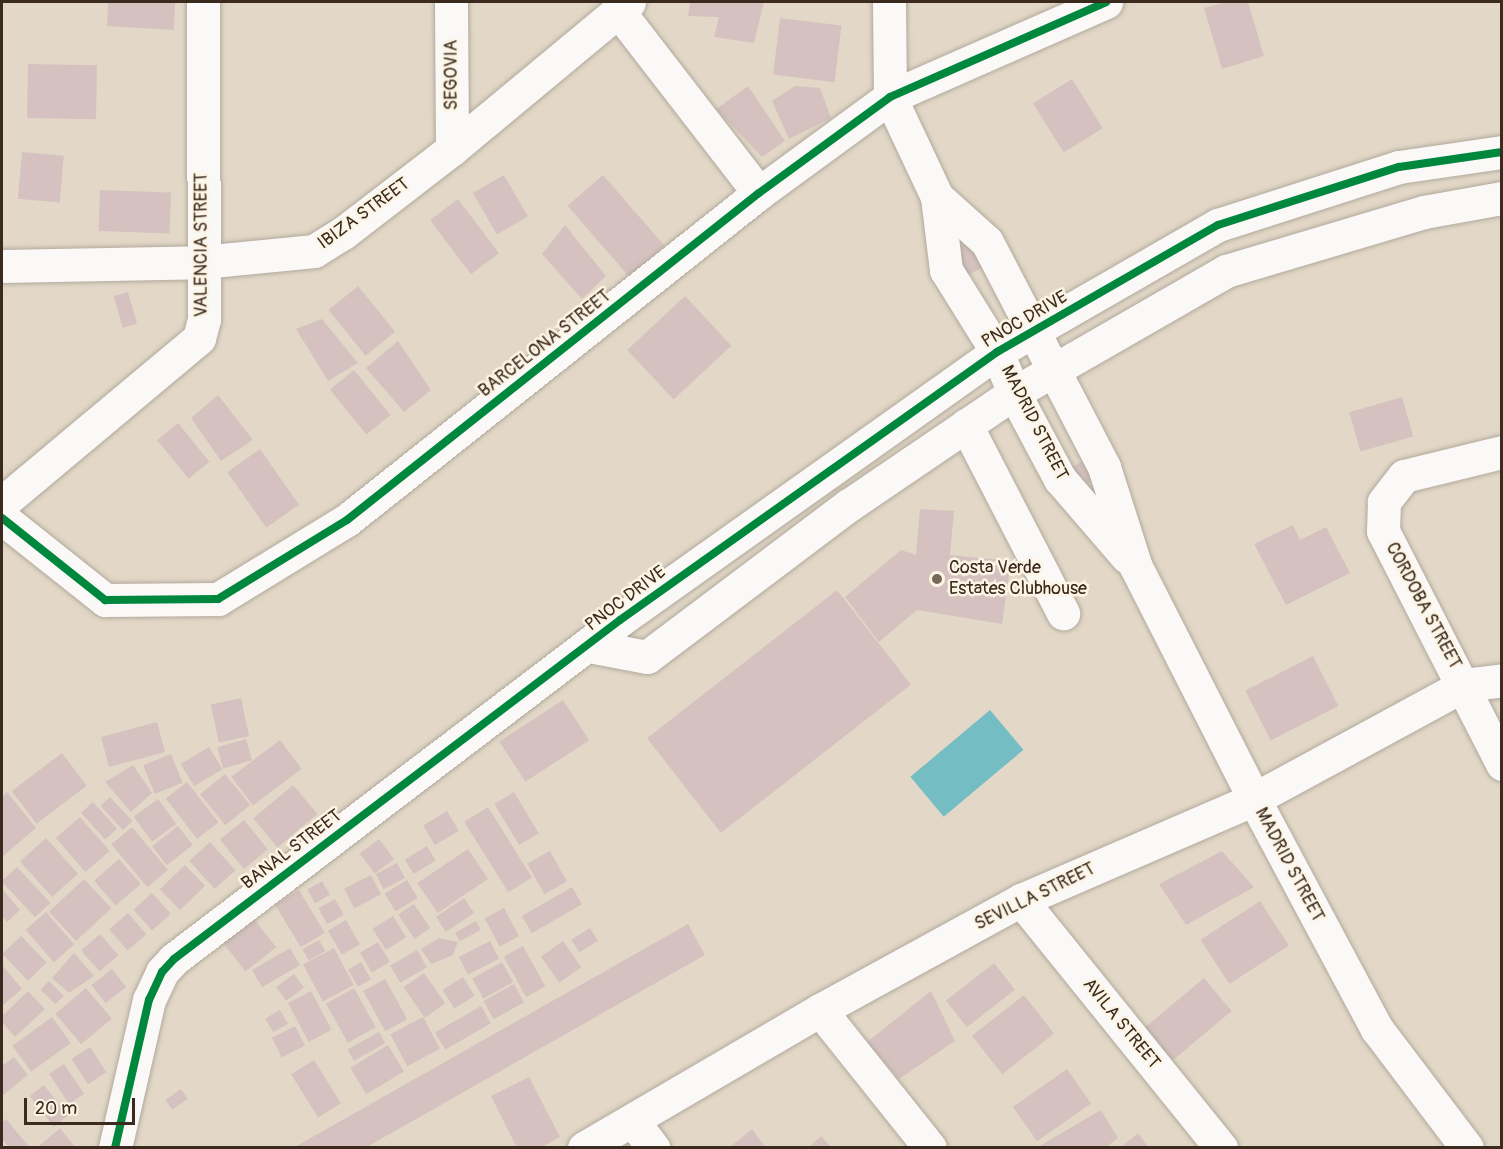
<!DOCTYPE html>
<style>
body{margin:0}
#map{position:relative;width:1503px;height:1149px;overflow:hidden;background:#e3d8c7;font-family:Pangolin,sans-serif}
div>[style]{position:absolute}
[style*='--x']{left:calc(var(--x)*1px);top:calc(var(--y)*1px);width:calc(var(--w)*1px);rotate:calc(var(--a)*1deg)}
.water>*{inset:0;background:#74bdc2;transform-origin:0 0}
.building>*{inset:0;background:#d5c2c0;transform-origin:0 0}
.roads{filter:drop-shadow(0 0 2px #b1a99d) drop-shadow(0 0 2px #b1a99d)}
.minor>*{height:33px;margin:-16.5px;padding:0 16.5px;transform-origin:16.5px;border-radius:16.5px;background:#fbf9f7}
.cycleway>*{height:8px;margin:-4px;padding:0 4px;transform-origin:4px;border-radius:4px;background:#00873e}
.dots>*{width:16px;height:16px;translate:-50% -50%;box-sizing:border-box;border:3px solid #fcf5e5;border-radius:50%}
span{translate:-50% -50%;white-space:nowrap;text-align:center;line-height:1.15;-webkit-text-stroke:5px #fcf5e5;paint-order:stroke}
.street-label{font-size:18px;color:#3b2a1e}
.poi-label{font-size:18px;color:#3b2a1e}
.left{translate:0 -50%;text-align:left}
.frame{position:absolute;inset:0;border:3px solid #3b2a1e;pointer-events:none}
.scale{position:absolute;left:24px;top:1098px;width:111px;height:27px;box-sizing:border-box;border:3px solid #3b2a1e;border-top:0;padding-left:8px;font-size:18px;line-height:21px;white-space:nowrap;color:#3b2a1e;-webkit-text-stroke:4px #fcf5e5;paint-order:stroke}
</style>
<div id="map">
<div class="water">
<div style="left:990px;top:710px;width:52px;height:104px;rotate:50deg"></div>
</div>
<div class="building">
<div style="clip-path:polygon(108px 2px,175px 2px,174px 30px,107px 26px)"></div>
<div style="clip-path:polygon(690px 2px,764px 2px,754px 43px,714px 37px,719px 17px,688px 16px)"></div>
<div style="clip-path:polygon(1227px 2px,1248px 2px,1264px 56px,1222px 69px,1204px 8px)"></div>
<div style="left:780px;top:18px;width:62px;height:57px;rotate:7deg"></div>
<div style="left:28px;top:64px;width:69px;height:54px;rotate:1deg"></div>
<div style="left:1072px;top:79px;width:58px;height:46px;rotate:58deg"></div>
<div style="clip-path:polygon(748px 86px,785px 141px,762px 157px,716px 109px)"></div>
<div style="clip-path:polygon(795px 86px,820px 88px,831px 118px,789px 139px,772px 101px)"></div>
<div style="left:22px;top:152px;width:42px;height:47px;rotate:5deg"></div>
<div style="left:504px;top:175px;width:48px;height:36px;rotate:60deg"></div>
<div style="left:603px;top:175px;width:94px;height:47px;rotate:49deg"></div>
<div style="left:100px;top:190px;width:71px;height:41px;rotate:2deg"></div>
<div style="left:458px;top:199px;width:68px;height:35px;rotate:53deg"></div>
<div style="clip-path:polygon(565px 225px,606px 276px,582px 299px,542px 254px)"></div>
<div style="left:968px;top:243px;width:28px;height:21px;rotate:58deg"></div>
<div style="left:358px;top:286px;width:59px;height:38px;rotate:51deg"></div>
<div style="left:128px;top:292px;width:33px;height:15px;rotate:74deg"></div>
<div style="left:685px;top:296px;width:68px;height:79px;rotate:47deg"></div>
<div style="clip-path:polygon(322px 319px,358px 363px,328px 381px,296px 329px)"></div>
<div style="clip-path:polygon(398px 341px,431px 390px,404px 412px,366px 368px)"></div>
<div style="left:354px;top:370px;width:58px;height:31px;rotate:51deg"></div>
<div style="clip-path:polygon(218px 395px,253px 440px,221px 461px,191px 418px)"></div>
<div style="left:1402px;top:397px;width:41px;height:55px;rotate:74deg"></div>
<div style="left:178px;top:423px;width:50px;height:27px;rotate:51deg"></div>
<div style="left:260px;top:449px;width:68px;height:40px;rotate:55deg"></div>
<div style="left:1084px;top:460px;width:22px;height:20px;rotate:60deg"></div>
<div style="clip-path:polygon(920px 509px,954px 511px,950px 555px,1011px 561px,1002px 624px,917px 610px,879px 642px,845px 597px,901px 550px,916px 555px)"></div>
<div style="clip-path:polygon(1293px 525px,1300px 540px,1326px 527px,1350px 573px,1286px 605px,1254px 544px)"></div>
<div style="left:837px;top:590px;width:120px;height:241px;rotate:52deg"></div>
<div style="left:1313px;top:656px;width:56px;height:76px;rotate:63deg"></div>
<div style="left:241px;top:698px;width:39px;height:31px;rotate:78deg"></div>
<div style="left:563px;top:700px;width:48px;height:76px;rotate:57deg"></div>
<div style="left:157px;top:722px;width:31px;height:58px;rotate:75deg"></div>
<div style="left:246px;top:739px;width:22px;height:30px;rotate:74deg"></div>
<div style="left:280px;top:740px;width:36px;height:61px;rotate:53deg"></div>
<div style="left:209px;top:747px;width:26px;height:33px;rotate:59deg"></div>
<div style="left:62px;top:753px;width:41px;height:63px;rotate:53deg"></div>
<div style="left:171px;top:754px;width:31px;height:30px;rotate:68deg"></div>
<div style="clip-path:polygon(133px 765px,152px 793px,131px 812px,105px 782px)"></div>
<div style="left:225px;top:774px;width:40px;height:32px;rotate:51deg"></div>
<div style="left:187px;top:782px;width:51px;height:27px;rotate:52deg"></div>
<div style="left:293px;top:785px;width:38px;height:52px;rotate:50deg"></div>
<div style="clip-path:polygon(7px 792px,36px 828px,2px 857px,2px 797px)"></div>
<div style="left:514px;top:792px;width:48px;height:23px;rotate:59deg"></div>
<div style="left:110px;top:797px;width:33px;height:13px;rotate:47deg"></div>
<div style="left:158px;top:799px;width:31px;height:30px;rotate:54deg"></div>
<div style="left:93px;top:802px;width:36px;height:16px;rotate:48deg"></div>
<div style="left:488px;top:807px;width:83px;height:28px;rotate:58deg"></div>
<div style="left:447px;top:811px;width:23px;height:28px;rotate:59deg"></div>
<div style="left:80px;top:817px;width:45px;height:32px;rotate:49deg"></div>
<div style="left:244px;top:820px;width:38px;height:31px;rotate:51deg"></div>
<div style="left:178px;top:826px;width:24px;height:33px;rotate:52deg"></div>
<div style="left:132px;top:827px;width:56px;height:27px;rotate:50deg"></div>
<div style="left:46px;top:838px;width:48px;height:35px;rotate:48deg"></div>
<div style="left:379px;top:839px;width:25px;height:24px;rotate:53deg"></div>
<div style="left:210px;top:842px;width:38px;height:28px;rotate:48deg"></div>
<div style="left:427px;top:846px;width:17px;height:26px;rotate:59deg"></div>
<div style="left:468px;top:849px;width:36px;height:61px;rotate:56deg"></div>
<div style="left:550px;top:851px;width:35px;height:26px;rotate:61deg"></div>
<div style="clip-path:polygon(1222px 851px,1254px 887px,1186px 925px,1159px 884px)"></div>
<div style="left:119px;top:859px;width:33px;height:33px;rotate:49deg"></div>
<div style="left:397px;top:863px;width:17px;height:24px;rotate:62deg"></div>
<div style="left:185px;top:865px;width:29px;height:35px;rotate:46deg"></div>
<div style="left:17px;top:867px;width:49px;height:21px;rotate:47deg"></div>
<div style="left:371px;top:875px;width:22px;height:30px;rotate:63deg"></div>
<div style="left:84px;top:879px;width:40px;height:48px;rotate:47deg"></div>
<div style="left:407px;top:880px;width:21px;height:26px;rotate:59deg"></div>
<div style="left:322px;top:881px;width:16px;height:17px;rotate:60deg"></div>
<div style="left:572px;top:887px;width:20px;height:58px;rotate:60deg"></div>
<div style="clip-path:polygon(2px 889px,20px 910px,7px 922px,2px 916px)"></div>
<div style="left:299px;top:890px;width:50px;height:28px;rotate:59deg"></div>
<div style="left:152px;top:893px;width:28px;height:25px;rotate:48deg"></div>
<div style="left:464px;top:898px;width:18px;height:34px;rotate:56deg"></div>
<div style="left:335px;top:899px;width:18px;height:19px;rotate:61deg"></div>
<div style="left:1260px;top:901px;width:53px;height:71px;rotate:57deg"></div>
<div style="left:414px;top:904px;width:29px;height:19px;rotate:56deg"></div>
<div style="left:504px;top:908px;width:32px;height:22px;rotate:62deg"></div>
<div style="left:46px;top:912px;width:43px;height:27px;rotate:49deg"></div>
<div style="left:128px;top:913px;width:28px;height:25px;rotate:49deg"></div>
<div style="left:393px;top:916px;width:25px;height:24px;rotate:58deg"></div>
<div style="left:254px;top:919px;width:36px;height:39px;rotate:52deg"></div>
<div style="left:346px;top:920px;width:28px;height:21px;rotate:60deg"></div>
<div style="left:476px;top:921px;width:10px;height:24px;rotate:61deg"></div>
<div style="clip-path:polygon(688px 924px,705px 955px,365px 1148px,293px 1148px)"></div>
<div style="left:590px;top:928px;width:15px;height:22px;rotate:58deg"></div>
<div style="left:100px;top:934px;width:28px;height:25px;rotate:49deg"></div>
<div style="left:21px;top:936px;width:37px;height:26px;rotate:46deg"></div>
<div style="clip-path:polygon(439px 938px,458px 942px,456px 947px,453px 955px,431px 964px,421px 949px)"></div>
<div style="left:319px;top:940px;width:13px;height:19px;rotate:61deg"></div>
<div style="left:490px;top:941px;width:20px;height:35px;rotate:63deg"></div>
<div style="left:563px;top:941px;width:32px;height:27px;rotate:55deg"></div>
<div style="left:378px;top:942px;width:23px;height:21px;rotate:59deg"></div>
<div style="left:523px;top:946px;width:46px;height:22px;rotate:61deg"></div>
<div style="left:290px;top:948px;width:20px;height:44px;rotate:60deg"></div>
<div style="left:334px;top:948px;width:42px;height:35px;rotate:62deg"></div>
<div style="left:417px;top:950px;width:20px;height:31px;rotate:60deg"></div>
<div style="clip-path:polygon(74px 953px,94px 976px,69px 993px,52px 978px)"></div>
<div style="left:361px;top:962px;width:20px;height:15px;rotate:60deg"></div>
<div style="left:502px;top:962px;width:23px;height:34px;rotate:61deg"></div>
<div style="left:994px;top:963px;width:34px;height:61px;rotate:52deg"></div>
<div style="clip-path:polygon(2px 965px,22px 989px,2px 1006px)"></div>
<div style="left:112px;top:969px;width:23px;height:26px;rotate:52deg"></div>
<div style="left:424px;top:973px;width:37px;height:25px;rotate:55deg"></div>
<div style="left:294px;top:974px;width:17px;height:22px;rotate:54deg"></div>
<div style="left:463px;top:977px;width:22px;height:24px;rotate:58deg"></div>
<div style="left:1204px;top:978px;width:43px;height:78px;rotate:50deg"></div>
<div style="left:385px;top:979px;width:46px;height:25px;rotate:61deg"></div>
<div style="left:49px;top:981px;width:21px;height:12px;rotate:45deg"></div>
<div style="left:514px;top:984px;width:21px;height:35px;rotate:61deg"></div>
<div style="left:86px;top:988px;width:40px;height:40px;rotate:50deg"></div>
<div style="left:354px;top:988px;width:45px;height:32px;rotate:61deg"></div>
<div style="clip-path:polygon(28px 991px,45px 1009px,15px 1037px,2px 1022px,2px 1016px)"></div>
<div style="left:311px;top:991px;width:44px;height:26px;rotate:62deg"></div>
<div style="clip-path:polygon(931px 991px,955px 1041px,899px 1079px,867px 1042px)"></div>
<div style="left:1024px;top:995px;width:49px;height:66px;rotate:52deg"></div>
<div style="left:481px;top:1006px;width:20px;height:53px;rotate:60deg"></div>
<div style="left:280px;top:1010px;width:16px;height:17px;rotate:60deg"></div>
<div style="left:52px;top:1017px;width:32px;height:49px;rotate:54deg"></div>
<div style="left:423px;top:1017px;width:36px;height:37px;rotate:62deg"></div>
<div style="left:295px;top:1026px;width:22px;height:26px;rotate:63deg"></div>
<div style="left:379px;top:1032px;width:13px;height:36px;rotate:61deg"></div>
<div style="left:388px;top:1045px;width:31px;height:44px;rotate:59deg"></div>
<div style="left:90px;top:1047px;width:30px;height:22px;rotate:57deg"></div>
<div style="clip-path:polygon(14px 1057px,28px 1075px,2px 1096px,2px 1066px)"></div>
<div style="left:314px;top:1060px;width:51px;height:27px;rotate:58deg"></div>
<div style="left:64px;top:1064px;width:36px;height:18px;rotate:56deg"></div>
<div style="left:1067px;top:1069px;width:42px;height:66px;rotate:55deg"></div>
<div style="clip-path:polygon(529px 1077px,560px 1137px,540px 1148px,517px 1148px,491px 1096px)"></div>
<div style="left:44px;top:1085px;width:39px;height:18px;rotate:52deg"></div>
<div style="left:181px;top:1089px;width:12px;height:19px;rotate:55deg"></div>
<div style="clip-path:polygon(1101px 1110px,1118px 1138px,1105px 1148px,1036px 1148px)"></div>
<div style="clip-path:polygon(6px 1119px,30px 1148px,9px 1148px,2px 1138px,2px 1123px)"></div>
<div style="clip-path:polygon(60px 1128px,76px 1148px,41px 1148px,39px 1146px)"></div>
<div style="clip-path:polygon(752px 1129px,766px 1148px,729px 1148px)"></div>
<div style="clip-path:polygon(1138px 1133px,1149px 1148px,1120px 1148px)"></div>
<div style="clip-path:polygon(821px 1136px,832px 1148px,808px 1148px)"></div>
</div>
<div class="roads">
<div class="minor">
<div style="--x:451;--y:2;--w:147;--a:89.6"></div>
<div style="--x:889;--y:2;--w:95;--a:89.4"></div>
<div style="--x:890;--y:97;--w:110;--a:64.8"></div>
<div style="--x:937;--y:197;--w:74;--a:83"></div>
<div style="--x:946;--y:270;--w:97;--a:58.1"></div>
<div style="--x:997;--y:352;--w:44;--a:67.5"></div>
<div style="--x:1014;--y:393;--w:98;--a:61.9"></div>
<div style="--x:1060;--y:479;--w:103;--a:49.3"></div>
<div style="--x:619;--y:12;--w:229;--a:52.3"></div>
<div style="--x:937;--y:197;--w:67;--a:42"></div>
<div style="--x:987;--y:242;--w:254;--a:62.5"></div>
<div style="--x:1104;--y:467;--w:105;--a:72.3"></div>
<div style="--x:1136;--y:567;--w:260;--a:63"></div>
<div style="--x:1254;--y:799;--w:261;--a:61.9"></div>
<div style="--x:1377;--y:1029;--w:149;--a:52.9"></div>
<div style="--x:2;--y:266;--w:200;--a:-1.1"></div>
<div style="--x:202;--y:262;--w:113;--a:-5.6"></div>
<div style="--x:314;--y:251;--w:34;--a:-32"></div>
<div style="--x:343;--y:233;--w:138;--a:-37.6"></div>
<div style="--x:452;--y:149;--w:230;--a:-39.7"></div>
<div style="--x:966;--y:425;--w:212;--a:62.7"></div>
<div style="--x:1502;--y:452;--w:101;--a:166.2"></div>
<div style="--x:1404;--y:476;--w:33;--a:128"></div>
<div style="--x:1384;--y:502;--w:29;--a:92"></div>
<div style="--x:1383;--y:531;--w:262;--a:62.9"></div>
<div style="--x:2;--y:503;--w:257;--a:-39.9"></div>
<div style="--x:199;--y:338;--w:20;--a:-75"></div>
<div style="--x:204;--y:319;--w:317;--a:-90.2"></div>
<div style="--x:2;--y:518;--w:132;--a:38.5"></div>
<div style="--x:105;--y:600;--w:113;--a:-0.5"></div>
<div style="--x:218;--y:599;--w:151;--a:-31.5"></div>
<div style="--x:347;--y:520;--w:526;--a:-38.44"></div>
<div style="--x:759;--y:193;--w:162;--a:-36.2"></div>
<div style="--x:890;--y:97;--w:236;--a:-23.7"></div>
<div style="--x:589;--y:646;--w:59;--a:10.7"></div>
<div style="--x:647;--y:657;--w:253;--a:-37"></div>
<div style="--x:849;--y:505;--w:199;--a:-34.2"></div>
<div style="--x:1014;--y:393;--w:245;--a:-29.9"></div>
<div style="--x:1226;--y:271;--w:207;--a:-16.6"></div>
<div style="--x:1424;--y:212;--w:79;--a:-10.2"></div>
<div style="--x:1021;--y:900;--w:319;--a:51.1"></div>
<div style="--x:820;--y:1010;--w:176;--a:51.4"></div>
<div style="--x:633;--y:1121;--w:34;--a:53"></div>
<div style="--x:115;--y:1148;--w:152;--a:-77.1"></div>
<div style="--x:149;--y:1000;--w:31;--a:-65"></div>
<div style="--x:162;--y:972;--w:18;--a:-47"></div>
<div style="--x:174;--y:959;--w:560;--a:-37.24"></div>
<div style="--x:620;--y:620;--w:463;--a:-35.4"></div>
<div style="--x:997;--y:352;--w:255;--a:-29.9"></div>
<div style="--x:1218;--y:225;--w:190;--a:-17.8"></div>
<div style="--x:1399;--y:167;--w:104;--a:-8.3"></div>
<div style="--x:584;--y:1148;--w:273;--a:-30.3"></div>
<div style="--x:820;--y:1010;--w:229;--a:-28.7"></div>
<div style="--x:1021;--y:900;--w:254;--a:-23.4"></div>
<div style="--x:1254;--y:799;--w:239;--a:-28.5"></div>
<div style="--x:1464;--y:685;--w:38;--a:-7"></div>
</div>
</div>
<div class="cycleway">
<div style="--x:2;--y:518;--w:132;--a:38.5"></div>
<div style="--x:105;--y:600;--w:113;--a:-0.5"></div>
<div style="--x:218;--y:599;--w:151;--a:-31.5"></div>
<div style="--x:347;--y:520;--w:526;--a:-38.44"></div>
<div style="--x:759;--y:193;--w:162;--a:-36.2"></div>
<div style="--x:890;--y:97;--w:236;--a:-23.7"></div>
<div style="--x:115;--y:1148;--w:152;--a:-77.1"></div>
<div style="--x:149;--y:1000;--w:31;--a:-65"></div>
<div style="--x:162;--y:972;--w:18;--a:-47"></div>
<div style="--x:174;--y:959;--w:560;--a:-37.24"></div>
<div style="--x:620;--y:620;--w:463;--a:-35.4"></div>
<div style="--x:997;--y:352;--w:255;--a:-29.9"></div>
<div style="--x:1218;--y:225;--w:190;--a:-17.8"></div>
<div style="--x:1399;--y:167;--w:104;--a:-8.3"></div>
</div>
<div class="dots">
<div style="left:937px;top:579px;background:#766759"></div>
</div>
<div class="street-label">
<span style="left:452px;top:75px;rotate:-90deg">SEGOVIA</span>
<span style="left:364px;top:214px;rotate:-36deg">IBIZA STREET</span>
<span style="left:202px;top:245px;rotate:-90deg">VALENCIA STREET</span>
<span style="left:1025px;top:320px;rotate:-30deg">PNOC DRIVE</span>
<span style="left:545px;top:344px;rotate:-38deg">BARCELONA STREET</span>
<span style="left:1034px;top:423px;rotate:63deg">MADRID STREET</span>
<span style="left:626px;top:599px;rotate:-37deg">PNOC DRIVE</span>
<span style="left:1423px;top:606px;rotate:62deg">CORDOBA STREET</span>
<span style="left:292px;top:850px;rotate:-37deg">BANAL STREET</span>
<span style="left:1289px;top:865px;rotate:62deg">MADRID STREET</span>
<span style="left:1035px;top:897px;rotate:-26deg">SEVILLA STREET</span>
<span style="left:1121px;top:1024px;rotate:51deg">AVILA STREET</span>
</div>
<div class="poi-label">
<span class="left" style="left:949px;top:579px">Costa Verde<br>Estates Clubhouse</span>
</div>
<div class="frame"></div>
<div class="scale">20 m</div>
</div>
